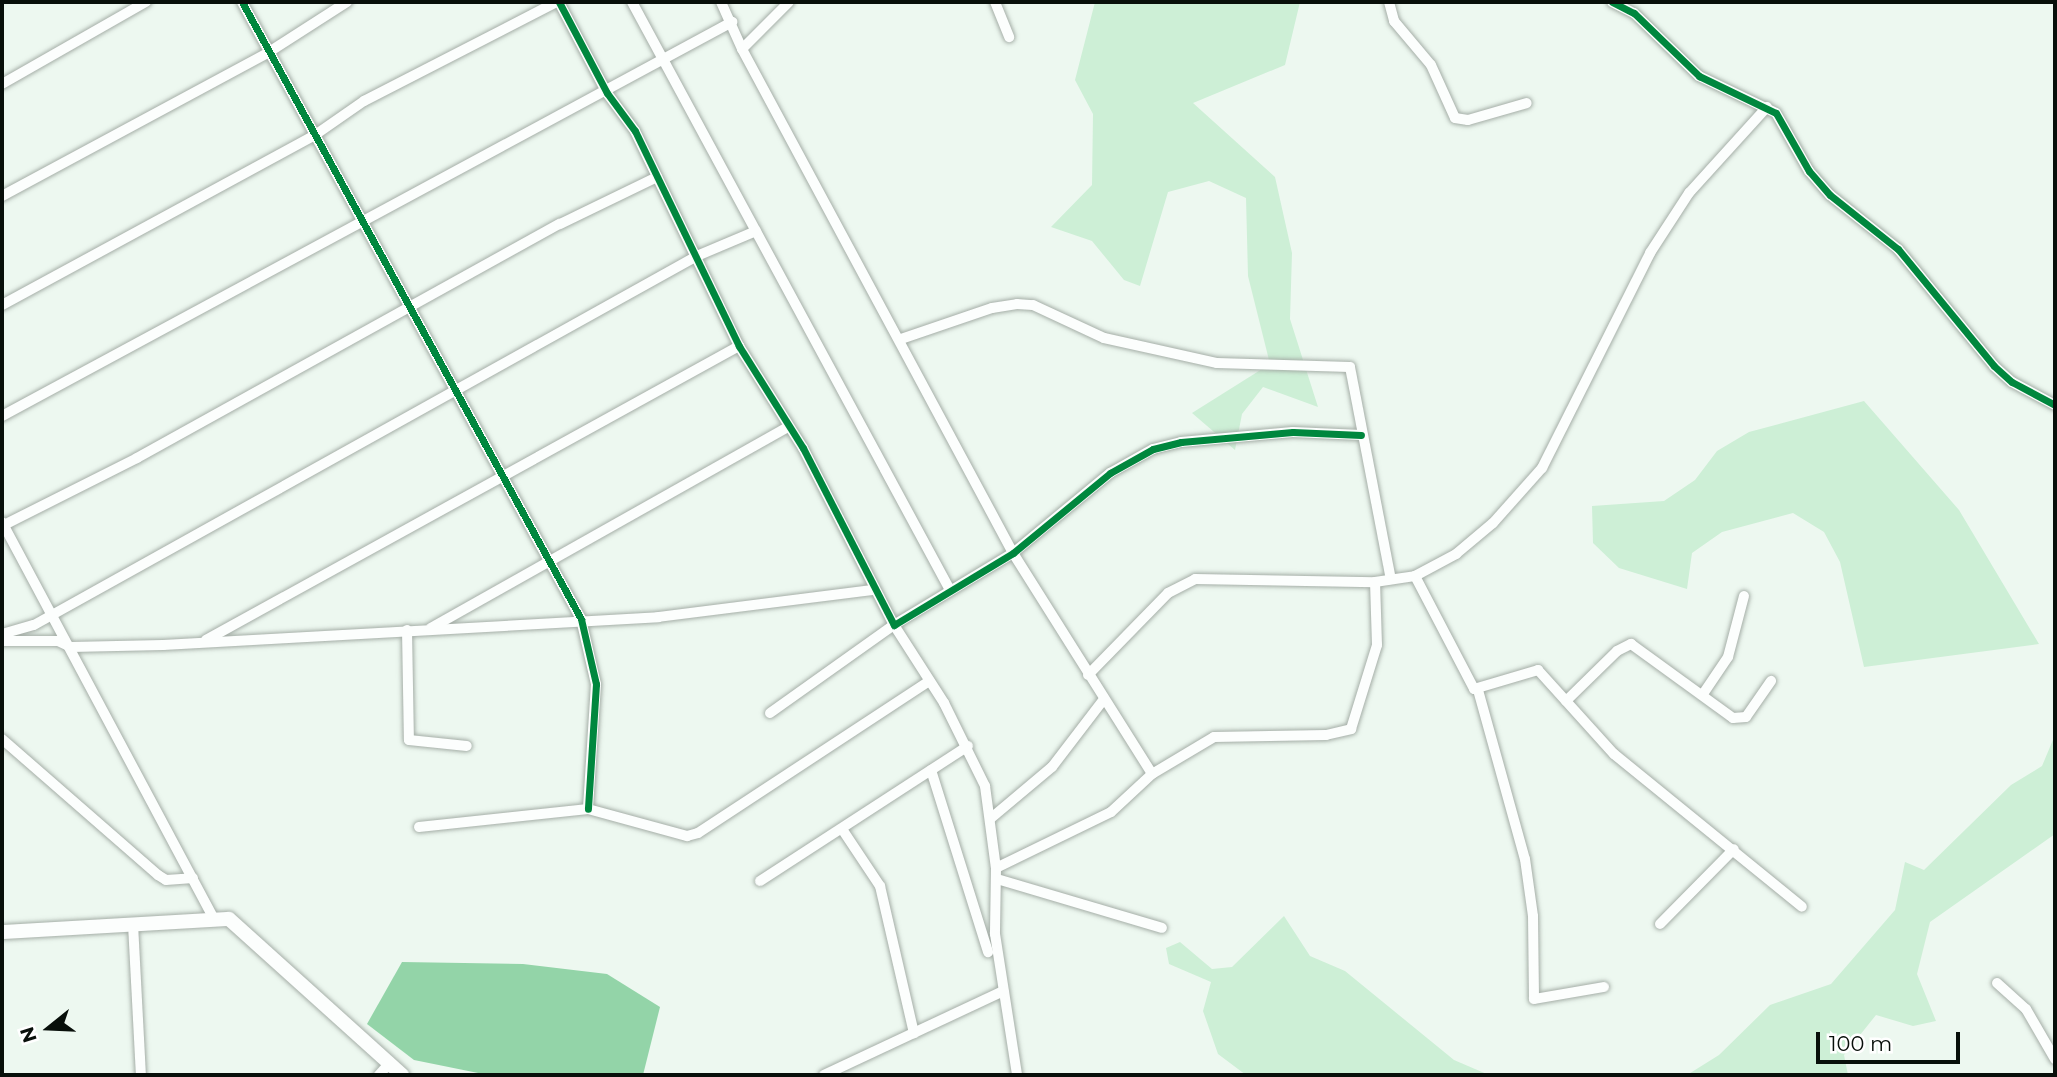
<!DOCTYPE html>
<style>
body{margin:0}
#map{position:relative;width:2057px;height:1077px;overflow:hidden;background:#edf8f0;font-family:Montserrat,sans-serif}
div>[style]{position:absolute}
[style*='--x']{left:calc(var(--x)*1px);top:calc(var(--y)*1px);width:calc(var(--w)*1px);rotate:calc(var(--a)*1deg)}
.green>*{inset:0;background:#cdefd6}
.water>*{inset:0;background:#93d4a8}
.roads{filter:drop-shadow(0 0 2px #a5aea7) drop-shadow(0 0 2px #a5aea7)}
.minor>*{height:10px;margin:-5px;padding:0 5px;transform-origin:5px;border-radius:5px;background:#fcfefd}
.major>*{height:14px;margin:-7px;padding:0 7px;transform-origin:7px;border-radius:7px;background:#fcfefd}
.cycleway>*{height:7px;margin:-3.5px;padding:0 3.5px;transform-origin:3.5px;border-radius:3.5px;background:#00873e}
span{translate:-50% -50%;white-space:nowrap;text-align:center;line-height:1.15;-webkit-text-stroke:5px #fff;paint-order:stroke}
.frame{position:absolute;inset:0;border:4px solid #080f0a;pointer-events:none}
.north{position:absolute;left:14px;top:993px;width:70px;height:70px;-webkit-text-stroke:5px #fff;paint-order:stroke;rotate:252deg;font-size:19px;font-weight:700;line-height:28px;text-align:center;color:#080f0a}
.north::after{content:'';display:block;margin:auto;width:24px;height:32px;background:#080f0a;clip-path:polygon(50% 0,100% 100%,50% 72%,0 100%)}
.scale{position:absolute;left:1816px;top:1032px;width:144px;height:32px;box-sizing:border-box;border:4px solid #080f0a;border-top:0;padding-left:9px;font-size:21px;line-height:24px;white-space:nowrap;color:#080f0a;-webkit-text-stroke:5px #fff;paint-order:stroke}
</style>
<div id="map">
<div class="green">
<div style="clip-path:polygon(1095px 2px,1300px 2px,1285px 65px,1193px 103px,1275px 177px,1292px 253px,1290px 319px,1318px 407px,1263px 387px,1242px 414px,1235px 450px,1192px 413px,1270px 364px,1248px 276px,1246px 198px,1209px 181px,1168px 192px,1140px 286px,1124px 280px,1092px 241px,1051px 227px,1092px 185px,1093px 114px,1075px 80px)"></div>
<div style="clip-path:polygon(1864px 401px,1959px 510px,2039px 644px,1864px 667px,1840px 562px,1824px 532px,1793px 513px,1722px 532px,1692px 553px,1687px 589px,1619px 568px,1593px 543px,1592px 506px,1664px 501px,1695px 480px,1717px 451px,1749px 432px)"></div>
<div style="clip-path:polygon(2055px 735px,2055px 834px,1930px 922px,1917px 974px,1936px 1021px,1913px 1026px,1876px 1015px,1844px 1055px,1848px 1075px,1687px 1075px,1719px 1055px,1770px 1005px,1831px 984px,1895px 910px,1905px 862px,1924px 870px,2011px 785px,2042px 766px)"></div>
<div style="clip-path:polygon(1284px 916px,1310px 956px,1345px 971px,1454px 1060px,1489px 1075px,1246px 1075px,1218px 1054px,1203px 1011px,1211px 982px,1169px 964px,1166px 948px,1180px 942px,1212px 969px,1232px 967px)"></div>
</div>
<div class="water">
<div style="clip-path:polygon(402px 962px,523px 964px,607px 974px,660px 1007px,643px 1075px,488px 1075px,414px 1060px,367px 1024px)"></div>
</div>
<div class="roads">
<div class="minor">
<div style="--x:242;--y:2;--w:704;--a:61.21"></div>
<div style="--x:581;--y:619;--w:67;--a:77"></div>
<div style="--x:596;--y:684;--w:125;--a:93.7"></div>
<div style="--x:559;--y:2;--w:103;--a:62.2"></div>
<div style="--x:607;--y:93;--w:47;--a:53.6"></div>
<div style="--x:635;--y:131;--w:239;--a:64.2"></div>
<div style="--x:739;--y:346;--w:120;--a:57.9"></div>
<div style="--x:803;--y:448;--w:199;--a:62.8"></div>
<div style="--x:894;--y:625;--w:139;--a:-31.2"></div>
<div style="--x:1013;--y:553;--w:126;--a:-39.5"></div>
<div style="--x:1110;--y:473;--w:49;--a:-29.2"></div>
<div style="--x:1153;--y:449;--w:29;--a:-14"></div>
<div style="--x:1181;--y:442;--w:112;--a:-5.1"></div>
<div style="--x:1293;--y:432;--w:68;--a:2.5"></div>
<div style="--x:632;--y:2;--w:668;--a:61.59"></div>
<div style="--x:721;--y:2;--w:51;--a:65.9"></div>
<div style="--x:742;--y:49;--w:572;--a:61.73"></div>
<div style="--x:1013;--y:553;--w:261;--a:57.8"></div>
<div style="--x:995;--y:2;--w:38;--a:68"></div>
<div style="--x:1389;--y:2;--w:20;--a:75"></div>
<div style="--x:1394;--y:21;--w:57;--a:49.9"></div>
<div style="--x:1431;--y:65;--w:58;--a:65.6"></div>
<div style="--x:1455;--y:118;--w:13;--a:9"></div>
<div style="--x:1468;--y:120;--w:61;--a:-16.1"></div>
<div style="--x:1612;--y:2;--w:25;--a:27"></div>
<div style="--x:1634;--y:13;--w:91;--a:44.1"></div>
<div style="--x:1699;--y:76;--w:85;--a:25.7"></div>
<div style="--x:1776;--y:113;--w:67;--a:60.4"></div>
<div style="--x:1809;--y:171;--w:32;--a:49"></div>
<div style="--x:1830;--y:195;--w:87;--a:38.5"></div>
<div style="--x:1898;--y:249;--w:151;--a:50.6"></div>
<div style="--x:1994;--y:366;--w:24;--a:42"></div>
<div style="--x:2012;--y:382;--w:49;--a:28.1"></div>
<div style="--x:742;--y:49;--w:66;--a:-45"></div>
<div style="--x:2;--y:84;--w:166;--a:-29.7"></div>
<div style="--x:2;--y:196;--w:303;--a:-28.3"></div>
<div style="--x:269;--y:52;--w:93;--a:-32.7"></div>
<div style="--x:2;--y:305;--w:356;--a:-28.5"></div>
<div style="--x:315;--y:135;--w:60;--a:-34.8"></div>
<div style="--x:364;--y:101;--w:217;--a:-27.2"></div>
<div style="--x:901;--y:339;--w:96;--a:-18.8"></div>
<div style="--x:992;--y:308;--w:25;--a:-9"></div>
<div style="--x:1017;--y:304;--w:16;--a:4"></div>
<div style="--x:1033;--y:305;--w:78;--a:24.9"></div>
<div style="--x:1104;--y:338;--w:116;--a:12.5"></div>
<div style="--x:1217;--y:363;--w:133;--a:1.7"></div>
<div style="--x:1350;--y:367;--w:216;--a:79.1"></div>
<div style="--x:2;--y:416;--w:830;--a:-28.36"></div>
<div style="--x:2;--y:522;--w:448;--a:61.9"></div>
<div style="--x:2;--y:526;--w:151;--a:-26.7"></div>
<div style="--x:137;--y:458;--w:483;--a:-29"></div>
<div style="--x:560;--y:224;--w:108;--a:-25.9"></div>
<div style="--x:1415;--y:576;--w:127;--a:62.4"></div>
<div style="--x:1474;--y:689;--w:67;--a:-16.5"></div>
<div style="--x:1538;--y:670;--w:113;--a:47.9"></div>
<div style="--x:1614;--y:754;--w:242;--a:39.1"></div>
<div style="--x:431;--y:628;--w:410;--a:-29.4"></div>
<div style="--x:407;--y:630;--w:110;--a:89"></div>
<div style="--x:409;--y:740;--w:58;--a:5.9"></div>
<div style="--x:2;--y:634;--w:33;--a:-16"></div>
<div style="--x:34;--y:625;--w:759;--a:-29.1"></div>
<div style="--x:697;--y:256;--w:64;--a:-23"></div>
<div style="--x:206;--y:640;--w:609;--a:-28.88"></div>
<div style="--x:2;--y:641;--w:56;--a:0"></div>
<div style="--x:58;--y:641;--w:14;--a:25"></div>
<div style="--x:71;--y:647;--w:92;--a:-1.2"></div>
<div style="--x:163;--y:645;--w:496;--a:-3.2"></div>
<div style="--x:658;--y:617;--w:217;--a:-7.2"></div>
<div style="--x:1088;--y:675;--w:115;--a:-45.7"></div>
<div style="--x:1168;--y:593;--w:30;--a:-27"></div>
<div style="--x:1195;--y:579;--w:180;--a:1"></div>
<div style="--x:1375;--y:582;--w:40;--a:-8.5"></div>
<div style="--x:1415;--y:576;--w:47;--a:-28.2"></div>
<div style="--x:1456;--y:554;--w:48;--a:-40"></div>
<div style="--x:1493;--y:523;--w:74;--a:-48.3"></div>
<div style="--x:1542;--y:468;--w:241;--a:-63.3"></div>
<div style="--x:1650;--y:253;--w:72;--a:-57"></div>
<div style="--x:1689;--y:193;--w:116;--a:-47.8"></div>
<div style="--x:1478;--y:690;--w:175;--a:74.5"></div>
<div style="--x:1525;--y:859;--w:58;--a:82"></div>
<div style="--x:1533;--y:916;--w:83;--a:89.3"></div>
<div style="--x:1534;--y:999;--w:71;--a:-9.7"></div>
<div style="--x:1703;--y:694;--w:45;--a:-56"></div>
<div style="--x:1728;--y:657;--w:63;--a:-75.3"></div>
<div style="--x:1566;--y:701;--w:71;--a:-44.4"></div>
<div style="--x:1617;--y:651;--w:16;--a:-27"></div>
<div style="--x:1631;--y:644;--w:126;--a:36"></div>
<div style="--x:1733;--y:718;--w:13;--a:-4"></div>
<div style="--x:1746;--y:717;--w:44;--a:-55.2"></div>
<div style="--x:770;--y:713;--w:152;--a:-35.4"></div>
<div style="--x:894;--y:625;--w:93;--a:57.3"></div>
<div style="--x:944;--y:703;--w:93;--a:63.7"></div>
<div style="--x:985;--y:786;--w:83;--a:82.4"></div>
<div style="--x:996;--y:868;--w:66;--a:90.9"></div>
<div style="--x:995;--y:934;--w:143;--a:81.1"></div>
<div style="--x:2;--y:739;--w:207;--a:41.1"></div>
<div style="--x:158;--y:875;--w:9;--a:32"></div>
<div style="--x:166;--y:880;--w:27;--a:-4"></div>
<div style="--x:931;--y:770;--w:191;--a:72.6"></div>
<div style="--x:990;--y:819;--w:81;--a:-40"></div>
<div style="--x:1052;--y:767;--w:86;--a:-52.6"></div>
<div style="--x:419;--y:827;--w:170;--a:-6.1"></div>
<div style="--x:588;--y:809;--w:103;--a:15.3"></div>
<div style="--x:687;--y:836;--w:11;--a:-15"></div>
<div style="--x:698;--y:833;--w:277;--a:-33.3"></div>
<div style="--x:842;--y:829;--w:69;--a:56.3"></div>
<div style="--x:880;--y:886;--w:151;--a:77"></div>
<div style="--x:996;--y:868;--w:128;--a:-26"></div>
<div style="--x:1111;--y:812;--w:56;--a:-42.8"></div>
<div style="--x:1152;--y:774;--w:72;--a:-30.8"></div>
<div style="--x:1214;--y:737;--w:112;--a:-1"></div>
<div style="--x:1326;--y:735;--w:26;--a:-13"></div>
<div style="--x:1351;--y:729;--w:88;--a:-72.8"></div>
<div style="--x:1377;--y:645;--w:63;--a:-91.8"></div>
<div style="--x:997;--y:879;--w:172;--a:16.5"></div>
<div style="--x:760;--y:881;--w:248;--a:-33"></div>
<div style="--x:133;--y:924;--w:151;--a:87"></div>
<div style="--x:1660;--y:924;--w:105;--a:-45.4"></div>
<div style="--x:1997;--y:983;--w:39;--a:42"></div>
<div style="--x:2026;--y:1009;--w:58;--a:59.9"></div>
<div style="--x:379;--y:1075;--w:15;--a:-48"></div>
<div style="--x:824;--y:1075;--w:198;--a:-25.1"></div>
</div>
<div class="major">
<div style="--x:2;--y:932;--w:227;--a:-3.3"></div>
<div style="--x:229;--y:919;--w:233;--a:42"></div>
</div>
</div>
<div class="cycleway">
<div style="--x:242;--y:2;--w:704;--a:61.21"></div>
<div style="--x:581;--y:619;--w:67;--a:77"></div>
<div style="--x:596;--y:684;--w:125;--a:93.7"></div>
<div style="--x:559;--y:2;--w:103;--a:62.2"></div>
<div style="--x:607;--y:93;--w:47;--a:53.6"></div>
<div style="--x:635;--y:131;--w:239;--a:64.2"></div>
<div style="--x:739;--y:346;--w:120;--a:57.9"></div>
<div style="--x:803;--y:448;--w:199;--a:62.8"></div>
<div style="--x:894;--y:625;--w:139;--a:-31.2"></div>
<div style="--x:1013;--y:553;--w:126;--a:-39.5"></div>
<div style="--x:1110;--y:473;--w:49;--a:-29.2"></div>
<div style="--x:1153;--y:449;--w:29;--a:-14"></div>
<div style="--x:1181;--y:442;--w:112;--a:-5.1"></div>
<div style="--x:1293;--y:432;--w:68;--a:2.5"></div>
<div style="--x:1612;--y:2;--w:25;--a:27"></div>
<div style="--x:1634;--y:13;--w:91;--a:44.1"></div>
<div style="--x:1699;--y:76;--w:85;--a:25.7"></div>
<div style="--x:1776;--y:113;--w:67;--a:60.4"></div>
<div style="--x:1809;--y:171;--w:32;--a:49"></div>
<div style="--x:1830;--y:195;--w:87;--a:38.5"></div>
<div style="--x:1898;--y:249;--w:151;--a:50.6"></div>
<div style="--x:1994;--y:366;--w:24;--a:42"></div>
<div style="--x:2012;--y:382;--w:49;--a:28.1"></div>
</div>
<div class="frame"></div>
<div class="north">N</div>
<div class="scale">100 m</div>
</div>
